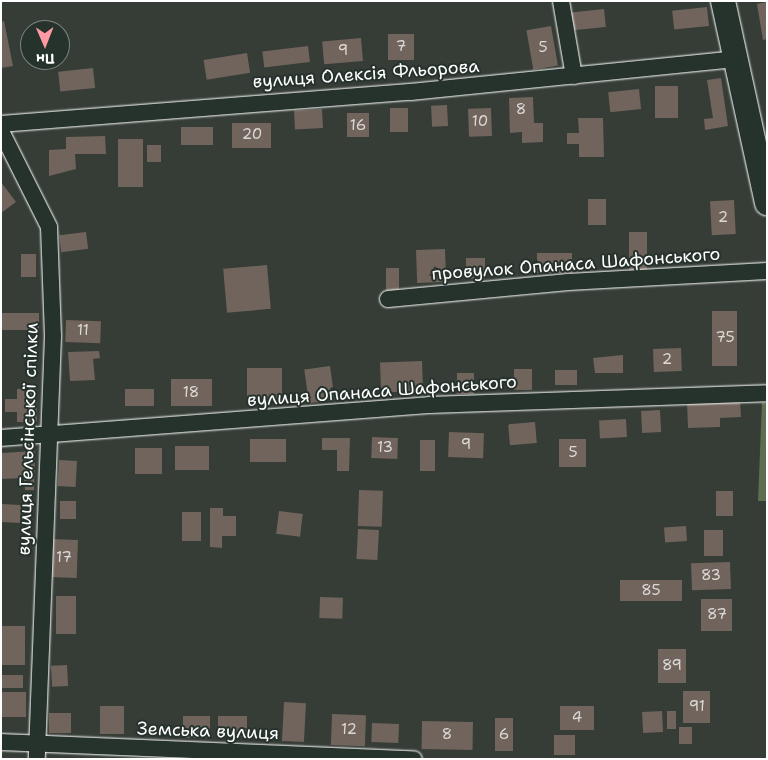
<!DOCTYPE html>
<meta charset="utf-8">
<style>
body{margin:0}
#map{position:relative;width:768px;height:760px;overflow:hidden;background:#353d36;font-family:"Shantell Sans",sans-serif}
div>[style]{position:absolute}
[style*='--x']{left:calc(var(--x)*1px);top:calc(var(--y)*1px);width:calc(var(--w)*1px);rotate:calc(var(--a)*1deg)}
.green>*{inset:0;background:#5f6e50}
.building>*{inset:0;background:#70645c;transform-origin:0 0}
.roads{filter:drop-shadow(0 0 1px #fff) drop-shadow(0 0 1px #fff)}
.minor>*{height:16px;margin:-8px;padding:0 8px;transform-origin:8px;border-radius:8px;background:#26332d}
.secondary>*{height:24px;margin:-12px;padding:0 12px;transform-origin:12px;border-radius:12px;background:#26332d}
span{translate:-50% -50%;white-space:nowrap;text-align:center;line-height:1.15;-webkit-text-stroke:4px #26332d;paint-order:stroke}
.number-label{font-size:15px;color:#dbd8d6}
.number-label span{-webkit-text-stroke-width:0}
.street-label{font-size:18px;color:#fff}
.frame{position:absolute;inset:0;border:2px solid #fff;pointer-events:none}
.north{position:absolute;left:20px;top:20px;width:50px;height:50px;box-sizing:border-box;background:#26332d;border:1px solid #7d8581;border-radius:50%;rotate:179deg;font-size:14px;font-weight:700;line-height:20px;text-align:center;color:#fff}
.north::after{content:'';display:block;margin:auto;width:18px;height:22px;background:#ff9aa2;clip-path:polygon(50% 0,100% 100%,50% 72%,0 100%)}
</style>
<div id="map">
<div class="green">
<div style="clip-path:polygon(762px 402px,767px 404px,767px 501px,758px 501px)"></div>
</div>
<div class="building">
<div style="clip-path:polygon(767px 2px,767px 39px,763px 40px,757px 4px)"></div>
<div style="left:707px;top:7px;width:19px;height:35px;rotate:84deg"></div>
<div style="left:604px;top:9px;width:18px;height:33px;rotate:84deg"></div>
<div style="clip-path:polygon(4px 21px,13px 66px,1px 68px,1px 22px)"></div>
<div style="left:551px;top:26px;width:40px;height:25px;rotate:80deg"></div>
<div style="left:388px;top:34px;width:26px;height:26px"></div>
<div style="left:361px;top:38px;width:23px;height:39px;rotate:85deg"></div>
<div style="left:308px;top:46px;width:16px;height:46px;rotate:83deg"></div>
<div style="left:247px;top:53px;width:20px;height:44px;rotate:81deg"></div>
<div style="left:93px;top:68px;width:20px;height:35px;rotate:84deg"></div>
<div style="clip-path:polygon(721px 78px,728px 126px,705px 130px,704px 119px,713px 118px,707px 80px)"></div>
<div style="left:655px;top:86px;width:23px;height:32px"></div>
<div style="left:639px;top:89px;width:20px;height:31px;rotate:84deg"></div>
<div style="clip-path:polygon(533px 97px,534px 123px,543px 123px,543px 142px,522px 143px,522px 132px,510px 133px,509px 98px)"></div>
<div style="left:447px;top:105px;width:21px;height:16px;rotate:87deg"></div>
<div style="left:408px;top:108px;width:24px;height:18px;rotate:90deg"></div>
<div style="left:491px;top:108px;width:28px;height:23px;rotate:88deg"></div>
<div style="left:322px;top:109px;width:19px;height:28px;rotate:87deg"></div>
<div style="left:369px;top:113px;width:24px;height:22px;rotate:90deg"></div>
<div style="clip-path:polygon(578px 118px,603px 118px,604px 157px,579px 157px,579px 144px,567px 144px,567px 133px,579px 133px)"></div>
<div style="left:232px;top:123px;width:39px;height:25px"></div>
<div style="left:181px;top:127px;width:32px;height:18px"></div>
<div style="clip-path:polygon(105px 136px,106px 154px,75px 154px,76px 169px,49px 176px,49px 150px,66px 149px,66px 137px)"></div>
<div style="left:118px;top:139px;width:25px;height:48px"></div>
<div style="left:147px;top:145px;width:14px;height:17px"></div>
<div style="clip-path:polygon(1px 182px,16px 202px,1px 213px)"></div>
<div style="left:588px;top:199px;width:18px;height:26px"></div>
<div style="left:734px;top:200px;width:34px;height:24px;rotate:87deg"></div>
<div style="left:86px;top:232px;width:17px;height:27px;rotate:83deg"></div>
<div style="left:629px;top:232px;width:18px;height:43px"></div>
<div style="left:445px;top:249px;width:33px;height:29px;rotate:88deg"></div>
<div style="left:572px;top:253px;width:20px;height:35px;rotate:90deg"></div>
<div style="left:21px;top:254px;width:15px;height:23px"></div>
<div style="left:466px;top:258px;width:19px;height:21px"></div>
<div style="left:267px;top:265px;width:44px;height:44px;rotate:85deg"></div>
<div style="left:386px;top:268px;width:13px;height:24px"></div>
<div style="left:712px;top:311px;width:25px;height:55px"></div>
<div style="left:1px;top:313px;width:38px;height:17px"></div>
<div style="left:66px;top:320px;width:35px;height:22px;rotate:2deg"></div>
<div style="left:681px;top:348px;width:23px;height:28px;rotate:88deg"></div>
<div style="clip-path:polygon(99px 351px,100px 358px,93px 359px,95px 380px,70px 381px,68px 352px)"></div>
<div style="clip-path:polygon(623px 355px,623px 373px,595px 373px,593px 358px)"></div>
<div style="left:422px;top:361px;width:30px;height:42px;rotate:88deg"></div>
<div style="left:330px;top:366px;width:34px;height:26px;rotate:82deg"></div>
<div style="left:247px;top:368px;width:35px;height:32px"></div>
<div style="left:532px;top:369px;width:21px;height:18px;rotate:90deg"></div>
<div style="left:577px;top:370px;width:15px;height:22px;rotate:90deg"></div>
<div style="left:474px;top:373px;width:21px;height:17px;rotate:90deg"></div>
<div style="left:171px;top:379px;width:41px;height:27px"></div>
<div style="clip-path:polygon(36px 388px,37px 422px,17px 422px,17px 412px,5px 412px,5px 399px,17px 399px,17px 389px)"></div>
<div style="left:125px;top:389px;width:29px;height:17px"></div>
<div style="clip-path:polygon(740px 400px,741px 417px,720px 418px,720px 427px,688px 428px,687px 402px)"></div>
<div style="left:660px;top:410px;width:22px;height:19px;rotate:87deg"></div>
<div style="left:626px;top:419px;width:18px;height:27px;rotate:87deg"></div>
<div style="left:535px;top:422px;width:21px;height:27px;rotate:85deg"></div>
<div style="left:449px;top:432px;width:35px;height:25px;rotate:2deg"></div>
<div style="left:372px;top:437px;width:26px;height:21px;rotate:2deg"></div>
<div style="clip-path:polygon(322px 438px,350px 438px,349px 471px,337px 471px,337px 450px,322px 450px)"></div>
<div style="left:250px;top:439px;width:36px;height:23px"></div>
<div style="left:559px;top:439px;width:27px;height:28px"></div>
<div style="left:420px;top:440px;width:15px;height:31px"></div>
<div style="left:175px;top:446px;width:34px;height:24px"></div>
<div style="left:135px;top:448px;width:27px;height:26px"></div>
<div style="clip-path:polygon(35px 451px,34px 490px,25px 490px,24px 478px,1px 479px,1px 453px)"></div>
<div style="left:59px;top:460px;width:18px;height:26px;rotate:3deg"></div>
<div style="left:359px;top:490px;width:24px;height:36px;rotate:2deg"></div>
<div style="left:716px;top:491px;width:17px;height:25px"></div>
<div style="left:60px;top:501px;width:16px;height:18px"></div>
<div style="left:2px;top:504px;width:19px;height:18px;rotate:3deg"></div>
<div style="clip-path:polygon(210px 508px,223px 508px,223px 516px,236px 516px,236px 536px,222px 536px,222px 548px,210px 547px)"></div>
<div style="left:279px;top:511px;width:24px;height:23px;rotate:7deg"></div>
<div style="left:182px;top:512px;width:19px;height:29px"></div>
<div style="left:686px;top:526px;width:15px;height:22px;rotate:86deg"></div>
<div style="left:358px;top:529px;width:21px;height:30px;rotate:3deg"></div>
<div style="left:704px;top:530px;width:19px;height:26px"></div>
<div style="left:51px;top:539px;width:27px;height:38px;rotate:2deg"></div>
<div style="left:730px;top:562px;width:27px;height:39px;rotate:88deg"></div>
<div style="left:682px;top:580px;width:21px;height:62px;rotate:90deg"></div>
<div style="left:56px;top:596px;width:20px;height:38px"></div>
<div style="left:320px;top:597px;width:23px;height:21px;rotate:2deg"></div>
<div style="left:701px;top:599px;width:31px;height:32px"></div>
<div style="left:1px;top:626px;width:24px;height:39px"></div>
<div style="left:686px;top:649px;width:34px;height:28px;rotate:90deg"></div>
<div style="left:67px;top:665px;width:21px;height:16px;rotate:87deg"></div>
<div style="left:1px;top:675px;width:22px;height:13px"></div>
<div style="left:683px;top:691px;width:27px;height:32px"></div>
<div style="left:1px;top:692px;width:25px;height:25px"></div>
<div style="left:284px;top:702px;width:22px;height:39px;rotate:3deg"></div>
<div style="left:100px;top:706px;width:24px;height:28px"></div>
<div style="left:560px;top:706px;width:34px;height:24px"></div>
<div style="left:662px;top:711px;width:21px;height:20px;rotate:87deg"></div>
<div style="left:667px;top:711px;width:9px;height:18px"></div>
<div style="left:49px;top:713px;width:22px;height:20px"></div>
<div style="left:332px;top:714px;width:34px;height:31px;rotate:2deg"></div>
<div style="left:183px;top:716px;width:27px;height:22px"></div>
<div style="left:218px;top:716px;width:29px;height:21px"></div>
<div style="left:495px;top:718px;width:18px;height:33px"></div>
<div style="left:422px;top:721px;width:51px;height:28px;rotate:1deg"></div>
<div style="left:372px;top:723px;width:27px;height:19px;rotate:2deg"></div>
<div style="left:679px;top:727px;width:13px;height:17px"></div>
<div style="left:554px;top:735px;width:21px;height:20px"></div>
</div>
<div class="roads">
<div class="minor">
<div style="--x:561;--y:1;--w:76;--a:80.2"></div>
<div style="--x:1;--y:124;--w:411;--a:-4.5"></div>
<div style="--x:411;--y:92;--w:325;--a:-5.8"></div>
<div style="--x:1;--y:131;--w:107;--a:63.4"></div>
<div style="--x:49;--y:227;--w:109;--a:87.9"></div>
<div style="--x:53;--y:336;--w:423;--a:92.2"></div>
<div style="--x:388;--y:299;--w:181;--a:-5.4"></div>
<div style="--x:568;--y:282;--w:199;--a:-3.2"></div>
<div style="--x:1;--y:438;--w:430;--a:-4.4"></div>
<div style="--x:430;--y:405;--w:337;--a:-2"></div>
<div style="--x:1;--y:742;--w:413;--a:2.4"></div>
</div>
<div class="secondary">
<div style="--x:723;--y:1;--w:207;--a:77.7"></div>
</div>
</div>
<div class="number-label">
<span style="left:401px;top:47px">7</span>
<span style="left:543px;top:48px">5</span>
<span style="left:343px;top:51px">9</span>
<span style="left:521px;top:110px">8</span>
<span style="left:480px;top:122px">10</span>
<span style="left:358px;top:126px">16</span>
<span style="left:252px;top:135px">20</span>
<span style="left:723px;top:218px">2</span>
<span style="left:83px;top:331px">11</span>
<span style="left:725px;top:338px">75</span>
<span style="left:667px;top:360px">2</span>
<span style="left:191px;top:393px">18</span>
<span style="left:466px;top:445px">9</span>
<span style="left:385px;top:448px">13</span>
<span style="left:573px;top:453px">5</span>
<span style="left:64px;top:558px">17</span>
<span style="left:711px;top:576px">83</span>
<span style="left:651px;top:591px">85</span>
<span style="left:717px;top:615px">87</span>
<span style="left:672px;top:666px">89</span>
<span style="left:697px;top:707px">91</span>
<span style="left:577px;top:718px">4</span>
<span style="left:349px;top:730px">12</span>
<span style="left:447px;top:735px">8</span>
<span style="left:504px;top:735px">6</span>
</div>
<div class="street-label">
<span style="left:366px;top:74px;rotate:-4deg">вулиця Олексія Фльорова</span>
<span style="left:576px;top:264px;rotate:-4deg">провулок Опанаса Шафонського</span>
<span style="left:382px;top:391px;rotate:-4deg">вулиця Опанаса Шафонського</span>
<span style="left:28px;top:439px;rotate:-88deg">вулиця Гельсінської спілки</span>
<span style="left:208px;top:731px;rotate:2deg">Земська вулиця</span>
</div>
<div class="frame"></div>
<div class="north">Пн</div>
</div>
